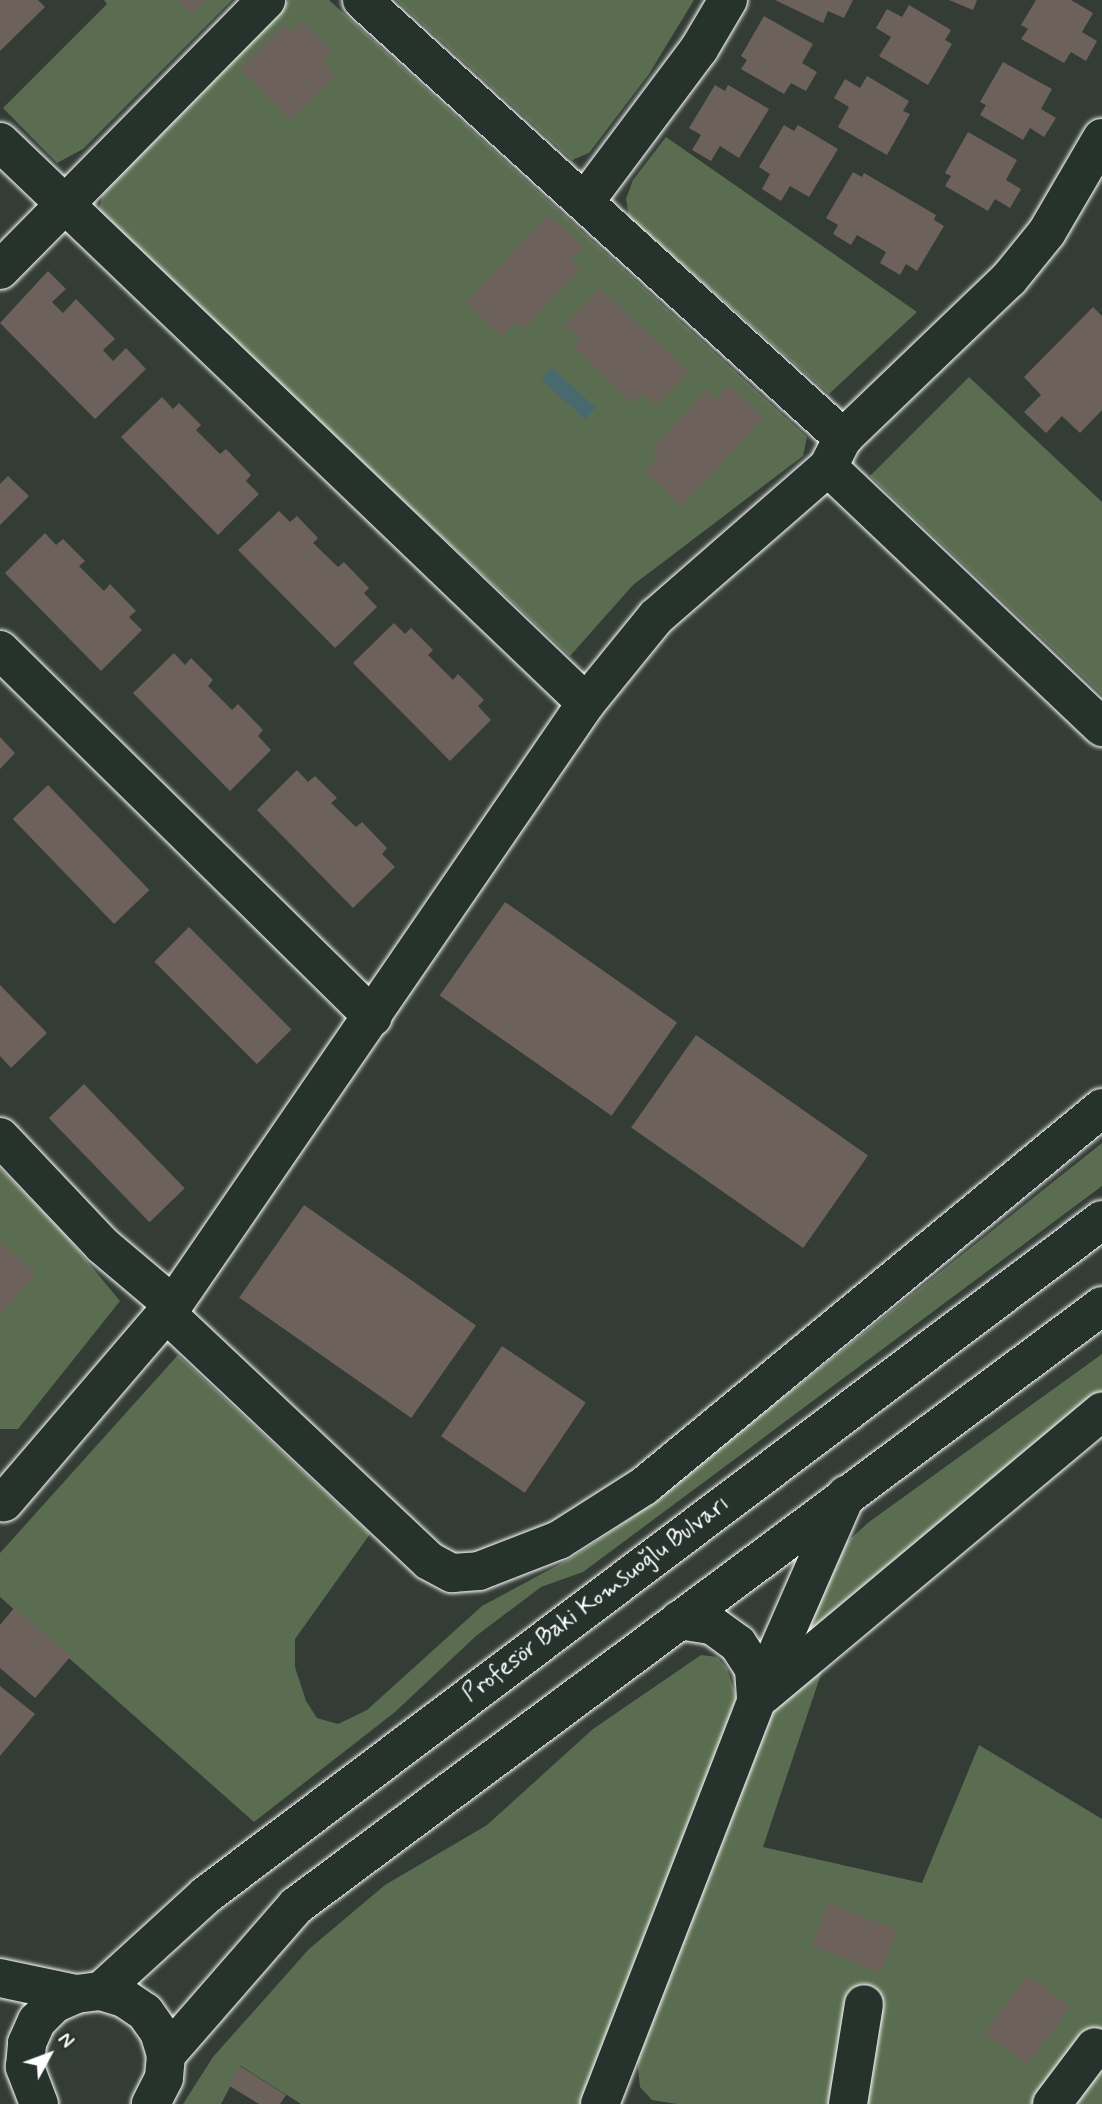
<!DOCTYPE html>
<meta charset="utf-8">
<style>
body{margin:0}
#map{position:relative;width:1102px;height:2104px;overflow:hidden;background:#343c36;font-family:Mynerve,sans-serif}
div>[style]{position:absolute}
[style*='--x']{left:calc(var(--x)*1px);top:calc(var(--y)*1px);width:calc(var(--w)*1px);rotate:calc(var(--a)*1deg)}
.green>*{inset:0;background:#5a6d50}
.water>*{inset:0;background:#486a6e;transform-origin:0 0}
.building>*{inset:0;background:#6d615c;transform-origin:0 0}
.roads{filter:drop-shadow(0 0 2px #fff) drop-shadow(0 0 2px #fff)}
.minor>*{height:38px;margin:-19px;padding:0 19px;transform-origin:19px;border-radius:19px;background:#26332d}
.major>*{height:38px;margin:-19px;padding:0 19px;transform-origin:19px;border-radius:19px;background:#26332d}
span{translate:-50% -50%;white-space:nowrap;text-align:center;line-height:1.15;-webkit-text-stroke:5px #26332d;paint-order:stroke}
.street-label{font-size:24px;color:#fff}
.north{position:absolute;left:14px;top:2020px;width:70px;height:70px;-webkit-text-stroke:5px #26332d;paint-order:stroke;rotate:49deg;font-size:19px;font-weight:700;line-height:28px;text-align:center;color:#fff}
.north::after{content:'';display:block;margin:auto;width:24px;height:32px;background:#fff;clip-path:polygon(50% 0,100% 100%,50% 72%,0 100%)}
</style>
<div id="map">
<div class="green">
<div style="clip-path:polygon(104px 0,232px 0,83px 149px,57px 163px,3px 108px,107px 4px)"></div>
<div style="clip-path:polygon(289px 0,329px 0,807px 437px,803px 456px,633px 585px,570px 656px,108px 226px,99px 210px,103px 192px)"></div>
<div style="clip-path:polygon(396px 0,694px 0,649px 74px,589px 153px,572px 160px)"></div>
<div style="clip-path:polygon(666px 137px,917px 312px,829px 394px,629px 217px,626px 199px,633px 180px)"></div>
<div style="clip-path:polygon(969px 377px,1102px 502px,1102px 695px,870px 476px)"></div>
<div style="clip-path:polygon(1102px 1143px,1102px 1186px,583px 1572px,541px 1587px,476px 1636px,395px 1712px,254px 1822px,0 1597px,0 1553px,178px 1355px,370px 1534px,295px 1639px,295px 1667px,306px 1701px,317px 1718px,338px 1724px,367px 1710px,482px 1606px,571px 1558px,633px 1517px)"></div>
<div style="clip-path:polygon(0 1168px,64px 1233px,120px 1301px,18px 1429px,0 1429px)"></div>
<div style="clip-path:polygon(1102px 1354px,1102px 1412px,868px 1592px,822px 1671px,763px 1847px,922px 1883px,979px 1745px,1102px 1819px,1102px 2104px,677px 2104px,652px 2100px,640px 2087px,637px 2059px,759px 1737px,839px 1549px,869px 1522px)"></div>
<div style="clip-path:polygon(701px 1655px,717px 1657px,727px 1668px,736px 1696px,732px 1713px,587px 2104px,301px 2104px,241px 2066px,221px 2104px,183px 2104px,213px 2057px,309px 1949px,385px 1885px,487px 1825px,593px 1729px)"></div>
</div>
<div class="water">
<div style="left:552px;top:368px;width:59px;height:16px;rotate:42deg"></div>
</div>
<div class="building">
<div style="clip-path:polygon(0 0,38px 0,45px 7px,0 51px)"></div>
<div style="clip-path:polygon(178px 0,206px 0,192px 14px)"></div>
<div style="clip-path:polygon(775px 0,853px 0,844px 18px,828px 11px,823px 23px)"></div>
<div style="clip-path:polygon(949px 0,977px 0,973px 10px)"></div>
<div style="clip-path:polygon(1036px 0,1071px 0,1093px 13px,1082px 32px,1097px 41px,1086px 61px,1071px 52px,1064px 63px,1021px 39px,1028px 29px,1021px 25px)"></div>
<div style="clip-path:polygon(909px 5px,951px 30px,945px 40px,952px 44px,928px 85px,879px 56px,891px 37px,876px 28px,887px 9px,902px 17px)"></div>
<div style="clip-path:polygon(764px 16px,813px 44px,802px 63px,817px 72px,806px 91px,791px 83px,784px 94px,741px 69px,747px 60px,741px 56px)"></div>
<div style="clip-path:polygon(302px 21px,333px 52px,323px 62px,335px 75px,290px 120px,240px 69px,285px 24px,292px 31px)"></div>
<div style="clip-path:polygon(1003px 62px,1052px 89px,1041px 109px,1056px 118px,1044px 137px,1030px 128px,1023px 140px,980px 115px,986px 105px,980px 102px)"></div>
<div style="clip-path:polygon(867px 76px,909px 101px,903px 111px,910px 114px,887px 155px,838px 127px,849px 107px,834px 98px,845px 79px,860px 88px)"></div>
<div style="clip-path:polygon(715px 85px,725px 91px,728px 85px,769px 109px,739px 158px,720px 146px,711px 161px,692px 150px,701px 135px,689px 128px)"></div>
<div style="clip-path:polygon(784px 125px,794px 131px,798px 125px,838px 149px,809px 197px,790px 186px,781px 201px,762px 189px,770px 174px,759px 167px)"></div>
<div style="clip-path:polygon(968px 132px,1017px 160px,1006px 180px,1021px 189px,1010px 208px,995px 199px,988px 211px,945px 186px,951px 176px,945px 173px)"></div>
<div style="clip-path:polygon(853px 172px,862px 177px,864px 173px,936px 215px,934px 220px,944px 226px,917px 271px,906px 264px,900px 275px,880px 263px,886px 252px,857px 235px,851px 245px,833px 234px,838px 225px,826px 218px)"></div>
<div style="clip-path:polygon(548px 214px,583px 246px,570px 260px,580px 269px,524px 329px,516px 322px,502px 336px,465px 303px)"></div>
<div style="clip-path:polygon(48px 271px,66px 289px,52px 302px,63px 313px,76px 299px,115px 339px,103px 350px,113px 361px,126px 348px,146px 369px,95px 419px,0 323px)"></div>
<div style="clip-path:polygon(599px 288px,689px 371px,656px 406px,643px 393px,633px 404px,573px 347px,580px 339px,565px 325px)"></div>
<div style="clip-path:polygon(1093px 307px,1102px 316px,1102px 410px,1080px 433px,1062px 416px,1046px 433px,1024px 412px,1041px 395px,1024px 377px)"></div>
<div style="clip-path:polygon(729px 385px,764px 418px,682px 506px,645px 472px,659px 457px,651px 449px,707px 389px,716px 399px)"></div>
<div style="clip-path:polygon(162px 397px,173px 409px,179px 403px,201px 425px,196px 430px,220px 454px,226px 449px,251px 475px,246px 481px,259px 494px,218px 535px,121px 437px)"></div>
<div style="clip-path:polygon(8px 476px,29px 496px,0 525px,0 484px)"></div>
<div style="clip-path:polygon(279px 511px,290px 522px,297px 516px,318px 538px,313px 543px,338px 567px,344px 562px,369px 588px,364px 593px,377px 607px,335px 648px,238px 550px)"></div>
<div style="clip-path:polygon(45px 533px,56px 545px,63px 539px,85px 561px,79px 566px,104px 591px,110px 584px,136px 611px,129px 617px,142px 630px,101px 671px,5px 573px)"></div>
<div style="clip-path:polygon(394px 623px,405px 634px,411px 628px,433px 650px,428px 655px,453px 680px,458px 674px,484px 700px,478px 706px,491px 720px,450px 761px,353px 663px)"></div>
<div style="clip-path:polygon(174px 653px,185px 665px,191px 658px,213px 680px,208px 686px,232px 710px,238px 704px,263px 730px,258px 736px,271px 750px,230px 791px,133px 693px)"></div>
<div style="clip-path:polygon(0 737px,15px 753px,0 769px)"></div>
<div style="clip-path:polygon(297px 770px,308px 782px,315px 776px,337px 798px,331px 803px,356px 827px,362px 822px,387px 848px,382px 854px,395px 867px,353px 908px,257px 810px)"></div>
<div style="left:48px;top:785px;width:146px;height:49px;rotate:46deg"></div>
<div style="left:505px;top:902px;width:210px;height:114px;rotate:35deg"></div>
<div style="left:189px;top:927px;width:145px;height:49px;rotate:45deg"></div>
<div style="clip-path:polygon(0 985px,47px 1033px,11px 1068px,0 1056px)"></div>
<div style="left:696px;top:1035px;width:210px;height:113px;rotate:35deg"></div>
<div style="left:84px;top:1084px;width:145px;height:49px;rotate:46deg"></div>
<div style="left:304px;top:1205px;width:210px;height:113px;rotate:35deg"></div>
<div style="clip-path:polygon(0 1242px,36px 1273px,0 1315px)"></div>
<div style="left:502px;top:1346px;width:101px;height:109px;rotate:34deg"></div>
<div style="clip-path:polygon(14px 1608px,71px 1656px,35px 1698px,0 1668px,0 1625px)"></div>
<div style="clip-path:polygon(0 1686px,35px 1714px,0 1756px)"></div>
<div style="left:828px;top:1903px;width:74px;height:46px;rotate:21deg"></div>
<div style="left:1028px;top:1975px;width:53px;height:73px;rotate:37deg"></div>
<div style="clip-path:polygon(240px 2066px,286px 2095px,280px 2104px,259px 2104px,228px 2085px)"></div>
</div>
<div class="roads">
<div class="minor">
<div style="--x:362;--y:0;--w:651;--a:42.32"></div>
<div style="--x:0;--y:142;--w:811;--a:43.75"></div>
<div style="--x:586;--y:703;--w:730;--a:124.45"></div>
<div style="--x:173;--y:1305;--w:260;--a:130.6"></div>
<div style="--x:586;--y:200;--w:189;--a:-53.2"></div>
<div style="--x:699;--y:49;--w:57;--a:-59.4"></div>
<div style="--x:0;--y:270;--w:379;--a:-45.4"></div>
<div style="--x:828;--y:467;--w:378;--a:43.5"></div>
<div style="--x:0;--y:650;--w:523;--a:44.54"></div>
<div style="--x:586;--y:703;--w:111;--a:-50.9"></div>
<div style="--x:656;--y:617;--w:228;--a:-41.1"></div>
<div style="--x:828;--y:467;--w:33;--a:-63"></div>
<div style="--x:843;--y:438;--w:230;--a:-43.8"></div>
<div style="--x:1009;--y:279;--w:60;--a:-51"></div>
<div style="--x:1047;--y:232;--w:109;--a:-59.7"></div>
<div style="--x:0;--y:1137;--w:149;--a:46.6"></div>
<div style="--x:102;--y:1245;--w:93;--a:40.2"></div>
<div style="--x:166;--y:1313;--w:361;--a:43.3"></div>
<div style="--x:429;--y:1561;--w:26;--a:28"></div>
<div style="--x:452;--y:1573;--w:27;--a:-4"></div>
<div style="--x:479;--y:1571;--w:86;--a:-21.2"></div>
<div style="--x:559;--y:1540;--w:101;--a:-32.4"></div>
<div style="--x:644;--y:1486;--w:594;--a:-39.53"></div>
<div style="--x:679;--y:1620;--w:33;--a:9"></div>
<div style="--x:712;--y:1625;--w:32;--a:36"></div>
<div style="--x:738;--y:1644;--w:30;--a:57"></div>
<div style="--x:754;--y:1669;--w:32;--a:86"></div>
<div style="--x:763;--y:1695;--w:442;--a:-39.9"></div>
<div style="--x:600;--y:2104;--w:432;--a:-68.8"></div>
<div style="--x:756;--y:1701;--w:225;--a:-66.4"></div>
<div style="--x:848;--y:2104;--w:101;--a:-80.9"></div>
<div style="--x:1052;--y:2104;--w:71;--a:-53"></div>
</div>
<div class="major">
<div style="--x:0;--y:1978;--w:78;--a:11.9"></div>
<div style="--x:101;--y:1991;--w:142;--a:-42.4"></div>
<div style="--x:206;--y:1895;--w:1122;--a:-36.99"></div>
<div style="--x:166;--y:2055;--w:198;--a:-48.9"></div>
<div style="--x:296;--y:1906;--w:1005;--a:-36.66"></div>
<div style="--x:39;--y:2104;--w:40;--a:-111"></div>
<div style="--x:25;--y:2067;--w:24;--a:-85"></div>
<div style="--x:27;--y:2043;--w:24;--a:-66"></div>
<div style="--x:37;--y:2021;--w:24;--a:-45"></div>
<div style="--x:54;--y:2004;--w:24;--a:-24"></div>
<div style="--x:76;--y:1994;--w:25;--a:-7"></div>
<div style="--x:101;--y:1991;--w:24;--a:17"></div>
<div style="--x:124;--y:1998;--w:25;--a:34"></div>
<div style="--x:145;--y:2012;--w:24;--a:55"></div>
<div style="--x:159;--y:2032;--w:24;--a:73"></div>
<div style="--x:166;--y:2055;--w:23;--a:95"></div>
<div style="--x:164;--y:2078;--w:29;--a:117"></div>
</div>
</div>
<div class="street-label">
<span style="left:596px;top:1599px;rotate:-37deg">Profesör Baki Komsuoğlu Bulvarı</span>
</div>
<div class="north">N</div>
</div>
